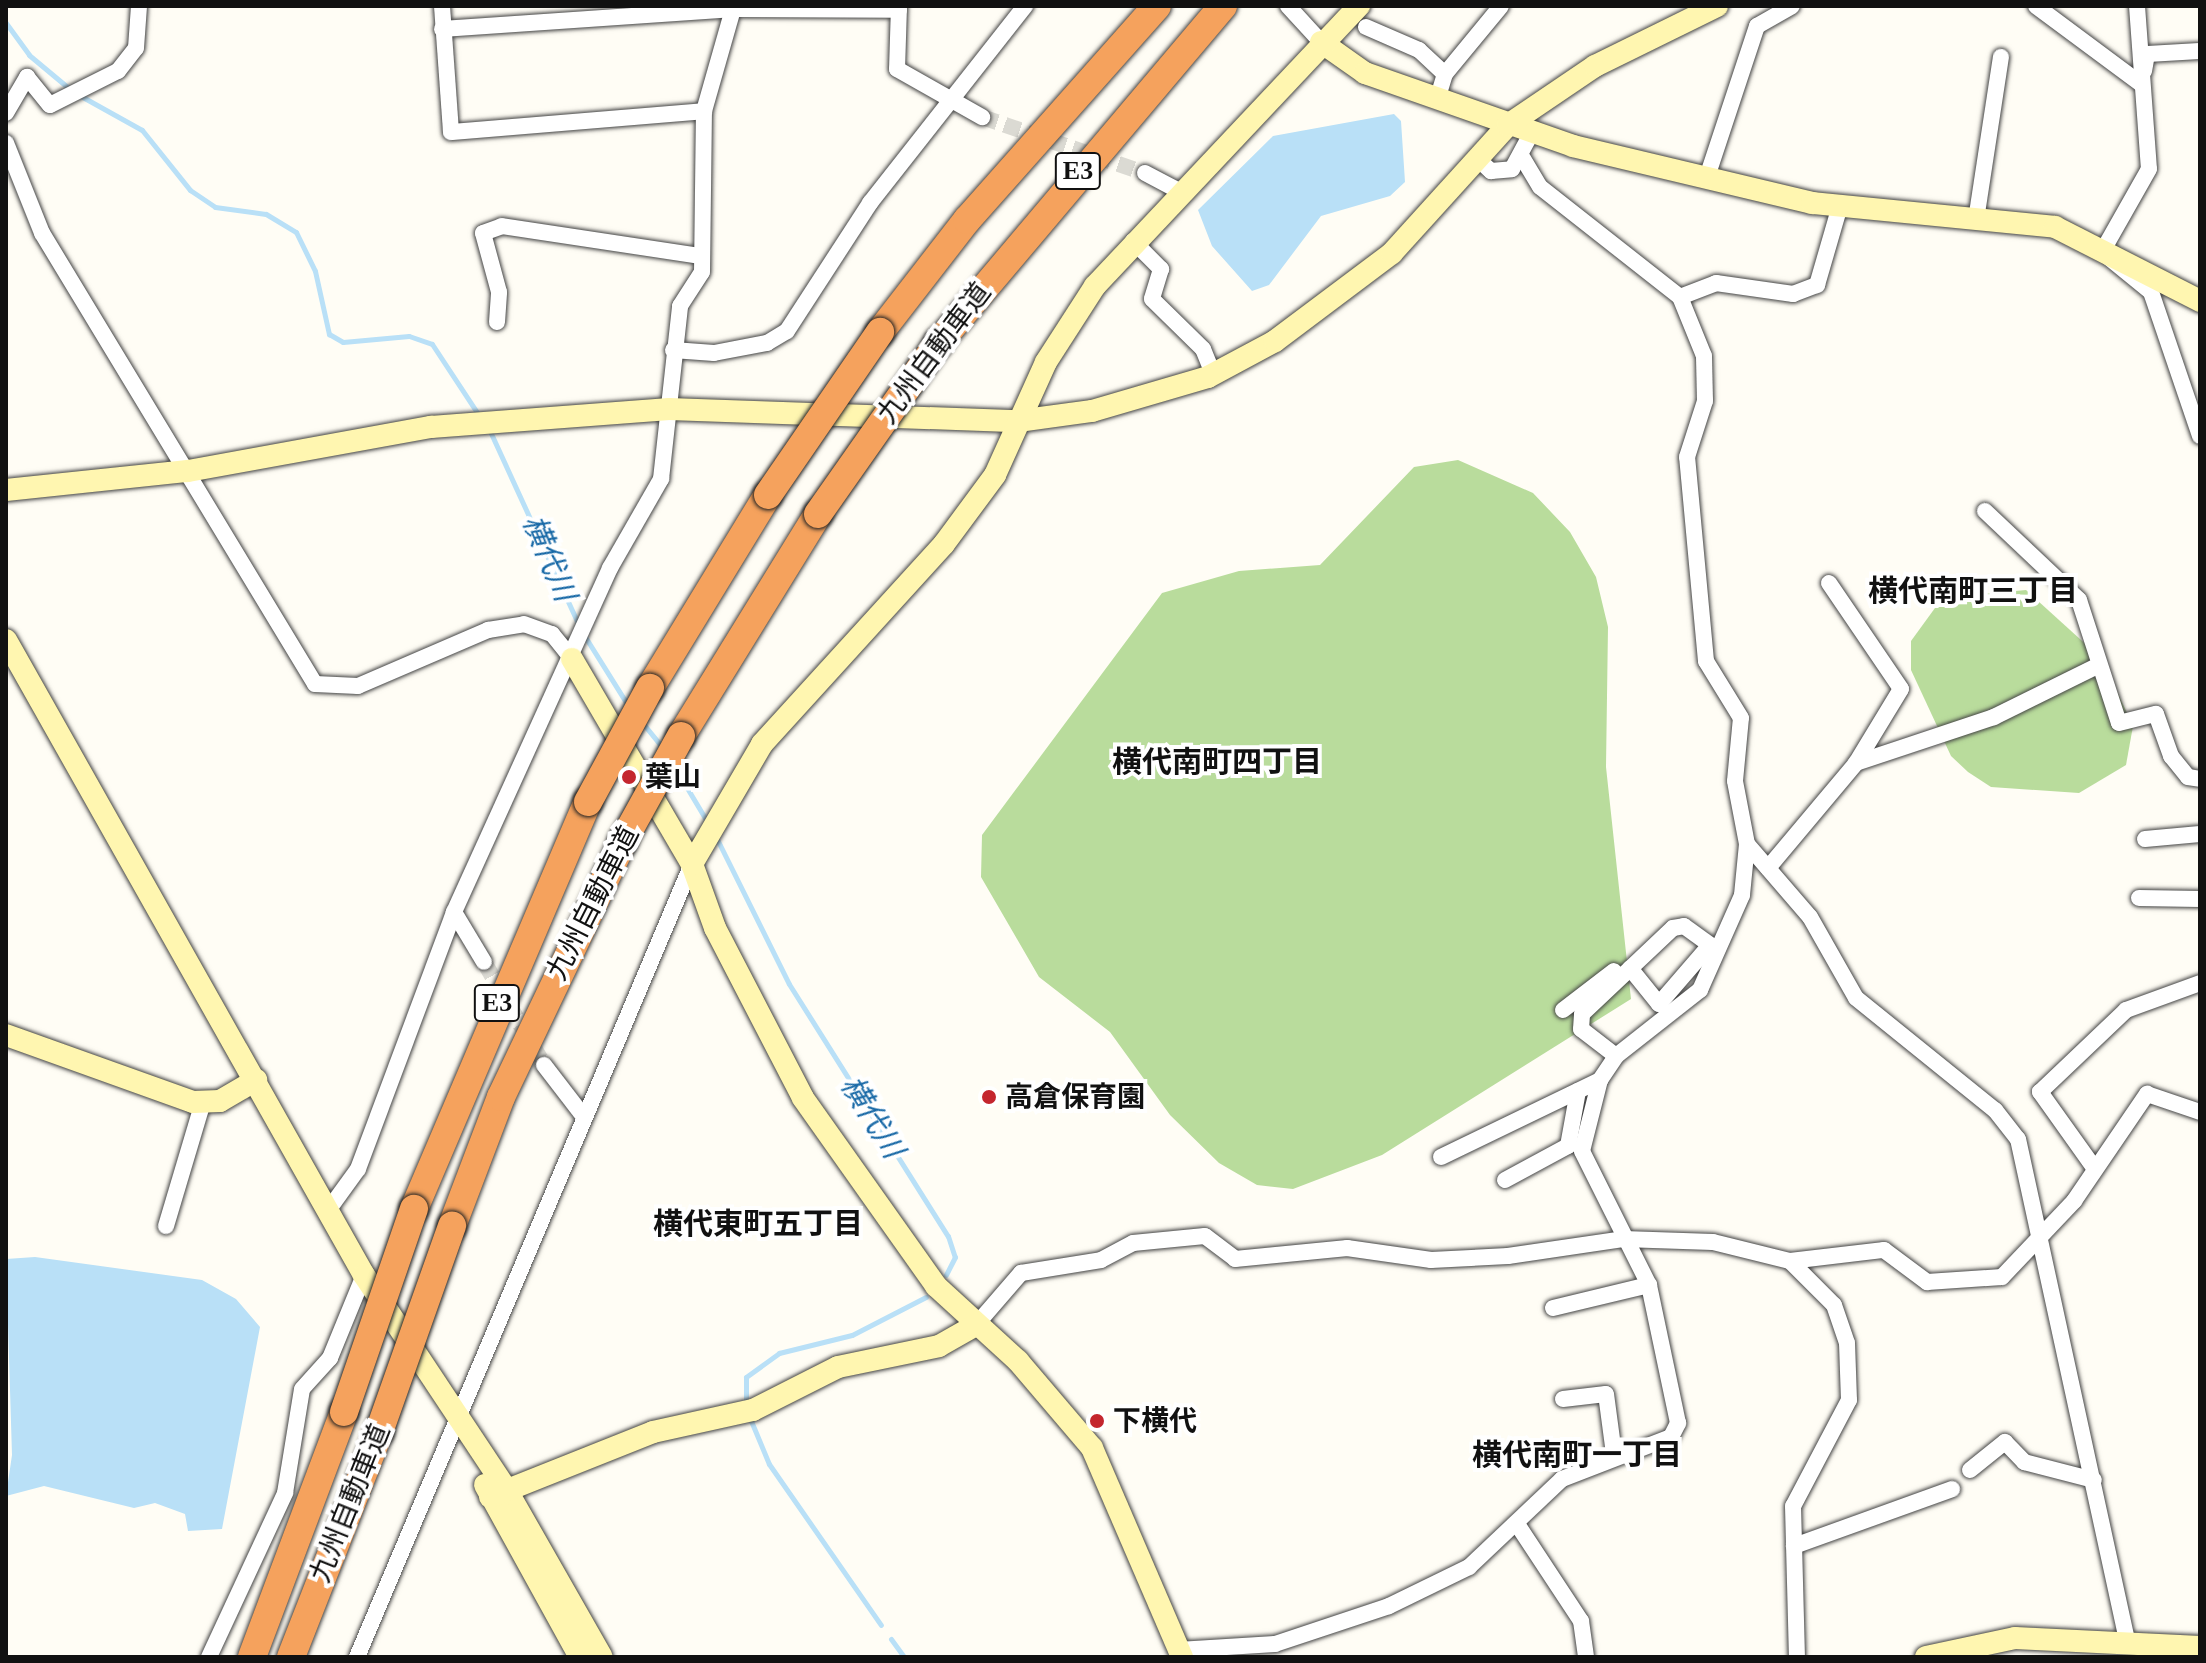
<!DOCTYPE html>
<meta charset="utf-8">
<style>
body{margin:0}
#map{position:relative;width:2206px;height:1663px;overflow:hidden;background:#fffdf5;font-family:"Times New Roman","Noto Sans JP",serif}
div>[style]{position:absolute}
[style*='--x']{left:calc(var(--x)*1px);top:calc(var(--y)*1px);width:calc(var(--w)*1px);rotate:calc(var(--a)*1deg)}
.forest>*{inset:0;background:#b9dc9c}
.water>*{inset:0;background:#b9e0f7}
.stream>*{height:5px;margin:-2.5px;padding:0 2.5px;transform-origin:2.5px;border-radius:2.5px;background:#b9e0f7}
.street-tunnel>*{height:16px;margin-top:-8px;transform-origin:0;background:repeating-linear-gradient(90deg,#dbdad3 0 16px,transparent 0 24px)}
.roads{filter:drop-shadow(0 0 2px #444) drop-shadow(0 0 2px #444)}
.street>*{height:16px;margin:-8px;padding:0 8px;transform-origin:8px;border-radius:8px;background:#fff}
.secondary>*{height:22px;margin:-11px;padding:0 11px;transform-origin:11px;border-radius:11px;background:#fff6b0}
.highway>*{height:28px;margin:-14px;padding:0 14px;transform-origin:14px;border-radius:14px;background:#f5a25d}
.bridges{filter:drop-shadow(0 0 2px #222) drop-shadow(0 0 2px #222)}
.highway-bridge>*{height:28px;margin:-14px;padding:0 14px;transform-origin:14px;border-radius:14px;background:#f5a25d}
.dots>*{width:22px;height:22px;translate:-50% -50%;box-sizing:border-box;border:4px solid #fff;border-radius:50%}
span{translate:-50% -50%;white-space:nowrap;text-align:center;line-height:1.15;-webkit-text-stroke:8px #fff;paint-order:stroke}
.shield-label span{padding:2px 6px;background:#fff;border:2px solid;border-radius:6px;-webkit-text-stroke-width:0}
.shield-label{font-size:26px;color:#111;font-weight:700}
.street-label{font-size:28px;color:#111}
.poi-label{font-size:28px;color:#111;font-weight:700}
.left{translate:0 -50%;text-align:left}
.water-label{font-size:30px;color:#1768a6;font-style:italic}
.neighbourhood-label{font-size:30px;color:#111;font-weight:700}
.frame{position:absolute;inset:0;border:8px solid #111;pointer-events:none}
</style>
<div id="map">
<div class="forest">
<div style="clip-path:polygon(1458px 460px,1533px 493px,1570px 532px,1596px 577px,1608px 627px,1606px 767px,1631px 999px,1382px 1155px,1293px 1189px,1257px 1185px,1219px 1163px,1170px 1115px,1110px 1032px,1039px 977px,981px 877px,982px 835px,1162px 593px,1239px 571px,1320px 565px,1414px 467px)"></div>
<div style="clip-path:polygon(2026px 590px,2102px 659px,2133px 726px,2126px 765px,2079px 793px,1991px 787px,1968px 772px,1951px 756px,1911px 670px,1911px 641px,1935px 608px,1963px 596px)"></div>
</div>
<div class="water">
<div style="clip-path:polygon(1394px 114px,1401px 121px,1405px 182px,1390px 196px,1321px 216px,1269px 285px,1252px 291px,1212px 246px,1198px 210px,1273px 136px)"></div>
<div style="clip-path:polygon(35px 1257px,202px 1280px,236px 1299px,260px 1327px,222px 1529px,188px 1531px,185px 1514px,155px 1503px,134px 1508px,44px 1486px,6px 1496px,12px 1455px,6px 1259px)"></div>
</div>
<div class="stream">
<div style="--x:6;--y:23;--w:39;--a:54"></div>
<div style="--x:29;--y:55;--w:55;--a:39.8"></div>
<div style="--x:79;--y:95;--w:72;--a:29.1"></div>
<div style="--x:142;--y:130;--w:77;--a:51.3"></div>
<div style="--x:190;--y:190;--w:30;--a:34"></div>
<div style="--x:215;--y:207;--w:51;--a:7.8"></div>
<div style="--x:266;--y:214;--w:35;--a:31"></div>
<div style="--x:296;--y:232;--w:43;--a:64"></div>
<div style="--x:315;--y:271;--w:65;--a:77.5"></div>
<div style="--x:329;--y:334;--w:16;--a:30"></div>
<div style="--x:343;--y:342;--w:66;--a:-5.2"></div>
<div style="--x:409;--y:336;--w:24;--a:19"></div>
<div style="--x:432;--y:344;--w:87;--a:56.7"></div>
<div style="--x:489;--y:429;--w:217;--a:65.4"></div>
<div style="--x:584;--y:635;--w:85;--a:58"></div>
<div style="--x:641;--y:721;--w:33;--a:51"></div>
<div style="--x:674;--y:766;--w:66;--a:59.2"></div>
<div style="--x:715;--y:835;--w:166;--a:63.6"></div>
<div style="--x:789;--y:984;--w:298;--a:57.8"></div>
<div style="--x:948;--y:1236;--w:22;--a:72"></div>
<div style="--x:955;--y:1257;--w:20;--a:117"></div>
<div style="--x:746;--y:1406;--w:29;--a:-90"></div>
<div style="--x:746;--y:1377;--w:41;--a:-36"></div>
<div style="--x:779;--y:1353;--w:75;--a:-13.9"></div>
<div style="--x:852;--y:1335;--w:83;--a:-27.2"></div>
<div style="--x:749;--y:1416;--w:52;--a:67.4"></div>
<div style="--x:769;--y:1464;--w:196;--a:55.2"></div>
<div style="--x:891;--y:1639;--w:22;--a:54"></div>
</div>
<div class="street-tunnel">
<div style="--x:982;--y:117;--w:172;--a:19"></div>
<div style="--x:484;--y:962;--w:119;--a:59.8"></div>
</div>
<div class="roads">
<div class="street">
<div style="--x:442;--y:6;--w:126;--a:85.9"></div>
<div style="--x:451;--y:132;--w:254;--a:-4.7"></div>
<div style="--x:899;--y:6;--w:63;--a:91.8"></div>
<div style="--x:897;--y:69;--w:98;--a:29.5"></div>
<div style="--x:1288;--y:6;--w:49;--a:47.5"></div>
<div style="--x:2036;--y:6;--w:131;--a:36.6"></div>
<div style="--x:2137;--y:6;--w:163;--a:85.8"></div>
<div style="--x:2149;--y:169;--w:95;--a:119.5"></div>
<div style="--x:2102;--y:252;--w:63;--a:39.2"></div>
<div style="--x:2151;--y:292;--w:152;--a:71.2"></div>
<div style="--x:1366;--y:27;--w:58;--a:23.5"></div>
<div style="--x:1419;--y:50;--w:35;--a:43"></div>
<div style="--x:442;--y:29;--w:293;--a:-3.9"></div>
<div style="--x:734;--y:9;--w:165;--a:0.3"></div>
<div style="--x:2144;--y:71;--w:17;--a:-80"></div>
<div style="--x:2147;--y:54;--w:53;--a:-3.2"></div>
<div style="--x:1437;--y:100;--w:27;--a:-73"></div>
<div style="--x:1445;--y:74;--w:88;--a:-50.5"></div>
<div style="--x:6;--y:113;--w:42;--a:-59.7"></div>
<div style="--x:27;--y:77;--w:36;--a:51"></div>
<div style="--x:50;--y:105;--w:76;--a:-26.6"></div>
<div style="--x:118;--y:71;--w:29;--a:-52"></div>
<div style="--x:136;--y:48;--w:42;--a:-85.9"></div>
<div style="--x:6;--y:143;--w:97;--a:68.2"></div>
<div style="--x:42;--y:233;--w:527;--a:58.81"></div>
<div style="--x:315;--y:684;--w:43;--a:2.7"></div>
<div style="--x:358;--y:686;--w:142;--a:-23.3"></div>
<div style="--x:488;--y:630;--w:36;--a:-9"></div>
<div style="--x:524;--y:624;--w:30;--a:20"></div>
<div style="--x:552;--y:634;--w:32;--a:51"></div>
<div style="--x:1478;--y:159;--w:18;--a:43"></div>
<div style="--x:1491;--y:171;--w:21;--a:-5"></div>
<div style="--x:1512;--y:169;--w:42;--a:-61.6"></div>
<div style="--x:1145;--y:173;--w:41;--a:27.8"></div>
<div style="--x:1708;--y:174;--w:156;--a:-71.7"></div>
<div style="--x:1757;--y:26;--w:40;--a:-29.7"></div>
<div style="--x:1976;--y:220;--w:165;--a:-81.3"></div>
<div style="--x:1133;--y:241;--w:40;--a:45"></div>
<div style="--x:1161;--y:269;--w:31;--a:107"></div>
<div style="--x:1152;--y:299;--w:71;--a:44.4"></div>
<div style="--x:1203;--y:349;--w:27;--a:68"></div>
<div style="--x:1680;--y:297;--w:39;--a:-21"></div>
<div style="--x:1716;--y:283;--w:78;--a:8.1"></div>
<div style="--x:1793;--y:294;--w:26;--a:-21"></div>
<div style="--x:1817;--y:285;--w:82;--a:-73.8"></div>
<div style="--x:497;--y:322;--w:30;--a:-86"></div>
<div style="--x:499;--y:292;--w:61;--a:-105.2"></div>
<div style="--x:483;--y:233;--w:20;--a:-20"></div>
<div style="--x:502;--y:226;--w:200;--a:8.6"></div>
<div style="--x:673;--y:350;--w:41;--a:4.2"></div>
<div style="--x:714;--y:353;--w:54;--a:-10.7"></div>
<div style="--x:767;--y:343;--w:23;--a:-31"></div>
<div style="--x:787;--y:331;--w:153;--a:-57"></div>
<div style="--x:870;--y:203;--w:251;--a:-51.8"></div>
<div style="--x:1985;--y:511;--w:129;--a:43.4"></div>
<div style="--x:2079;--y:600;--w:129;--a:72"></div>
<div style="--x:2119;--y:723;--w:38;--a:-14"></div>
<div style="--x:2156;--y:714;--w:45;--a:70.3"></div>
<div style="--x:2171;--y:756;--w:27;--a:51"></div>
<div style="--x:2188;--y:777;--w:12;--a:9"></div>
<div style="--x:1829;--y:583;--w:128;--a:55.8"></div>
<div style="--x:1901;--y:689;--w:87;--a:121.3"></div>
<div style="--x:2145;--y:839;--w:55;--a:-5.2"></div>
<div style="--x:1747;--y:844;--w:96;--a:49.2"></div>
<div style="--x:1810;--y:917;--w:93;--a:60.4"></div>
<div style="--x:1856;--y:998;--w:179;--a:38.9"></div>
<div style="--x:1995;--y:1110;--w:37;--a:52"></div>
<div style="--x:2018;--y:1139;--w:513;--a:77.73"></div>
<div style="--x:1768;--y:868;--w:137;--a:-50"></div>
<div style="--x:1856;--y:763;--w:145;--a:-18.4"></div>
<div style="--x:1994;--y:717;--w:115;--a:-26.3"></div>
<div style="--x:2139;--y:898;--w:61;--a:0.9"></div>
<div style="--x:454;--y:912;--w:58;--a:59"></div>
<div style="--x:1563;--y:1010;--w:64;--a:-37.4"></div>
<div style="--x:1616;--y:1056;--w:44;--a:-142.4"></div>
<div style="--x:1581;--y:1029;--w:15;--a:-86"></div>
<div style="--x:1582;--y:1014;--w:125;--a:-43.4"></div>
<div style="--x:1673;--y:928;--w:11;--a:-10"></div>
<div style="--x:1684;--y:926;--w:32;--a:36"></div>
<div style="--x:1710;--y:945;--w:78;--a:130.8"></div>
<div style="--x:1659;--y:1004;--w:46;--a:-128.9"></div>
<div style="--x:544;--y:1065;--w:66;--a:52.4"></div>
<div style="--x:1441;--y:1157;--w:177;--a:-25.8"></div>
<div style="--x:2095;--y:1169;--w:95;--a:-125.5"></div>
<div style="--x:2040;--y:1092;--w:119;--a:-43.6"></div>
<div style="--x:2126;--y:1010;--w:79;--a:-20"></div>
<div style="--x:1505;--y:1180;--w:72;--a:-28.4"></div>
<div style="--x:1568;--y:1146;--w:56;--a:-79.7"></div>
<div style="--x:329;--y:1209;--w:49;--a:-54.1"></div>
<div style="--x:358;--y:1169;--w:274;--a:-69.5"></div>
<div style="--x:454;--y:912;--w:378;--a:-65.6"></div>
<div style="--x:610;--y:568;--w:103;--a:-60.2"></div>
<div style="--x:661;--y:479;--w:174;--a:-83.7"></div>
<div style="--x:680;--y:306;--w:40;--a:-57.1"></div>
<div style="--x:702;--y:272;--w:161;--a:-89.3"></div>
<div style="--x:704;--y:111;--w:109;--a:-74.1"></div>
<div style="--x:166;--y:1226;--w:129;--a:-73.4"></div>
<div style="--x:1790;--y:1261;--w:62;--a:45"></div>
<div style="--x:1834;--y:1305;--w:40;--a:71.1"></div>
<div style="--x:1847;--y:1343;--w:57;--a:88"></div>
<div style="--x:1849;--y:1400;--w:120;--a:117.8"></div>
<div style="--x:1793;--y:1506;--w:151;--a:88.5"></div>
<div style="--x:1553;--y:1308;--w:99;--a:-13.5"></div>
<div style="--x:976;--y:1325;--w:69;--a:-49.1"></div>
<div style="--x:1021;--y:1273;--w:81;--a:-9.2"></div>
<div style="--x:1101;--y:1260;--w:36;--a:-28"></div>
<div style="--x:1133;--y:1243;--w:72;--a:-5.6"></div>
<div style="--x:1205;--y:1236;--w:38;--a:37"></div>
<div style="--x:1235;--y:1259;--w:113;--a:-5.6"></div>
<div style="--x:1347;--y:1248;--w:85;--a:8.1"></div>
<div style="--x:1431;--y:1260;--w:77;--a:-3"></div>
<div style="--x:1508;--y:1256;--w:116;--a:-8.4"></div>
<div style="--x:1623;--y:1239;--w:90;--a:1.9"></div>
<div style="--x:1713;--y:1242;--w:79;--a:13.9"></div>
<div style="--x:1790;--y:1261;--w:95;--a:-6.7"></div>
<div style="--x:1884;--y:1250;--w:54;--a:36.7"></div>
<div style="--x:1927;--y:1282;--w:75;--a:-3.8"></div>
<div style="--x:2002;--y:1277;--w:105;--a:-46.5"></div>
<div style="--x:2074;--y:1201;--w:130;--a:-55.7"></div>
<div style="--x:2147;--y:1094;--w:56;--a:18.8"></div>
<div style="--x:1563;--y:1399;--w:43;--a:-6.6"></div>
<div style="--x:1606;--y:1394;--w:61;--a:82.4"></div>
<div style="--x:1970;--y:1470;--w:45;--a:-38.7"></div>
<div style="--x:2005;--y:1442;--w:28;--a:46"></div>
<div style="--x:2024;--y:1462;--w:72;--a:14.4"></div>
<div style="--x:1519;--y:1527;--w:113;--a:56.6"></div>
<div style="--x:1581;--y:1621;--w:36;--a:82"></div>
<div style="--x:1794;--y:1546;--w:168;--a:-19.8"></div>
<div style="--x:1178;--y:1650;--w:97;--a:-3.5"></div>
<div style="--x:1275;--y:1644;--w:120;--a:-18.4"></div>
<div style="--x:1389;--y:1606;--w:89;--a:-26"></div>
<div style="--x:1469;--y:1567;--w:128;--a:-43.4"></div>
<div style="--x:1562;--y:1479;--w:117;--a:-21.1"></div>
<div style="--x:1671;--y:1437;--w:16;--a:-63"></div>
<div style="--x:1678;--y:1423;--w:141;--a:-101.9"></div>
<div style="--x:1649;--y:1285;--w:150;--a:-116.6"></div>
<div style="--x:1582;--y:1151;--w:73;--a:-75.8"></div>
<div style="--x:1600;--y:1080;--w:29;--a:-56"></div>
<div style="--x:1616;--y:1056;--w:107;--a:-38.2"></div>
<div style="--x:1700;--y:990;--w:104;--a:-66.1"></div>
<div style="--x:1742;--y:895;--w:51;--a:-84.4"></div>
<div style="--x:1747;--y:844;--w:64;--a:-100.8"></div>
<div style="--x:1735;--y:781;--w:63;--a:-84.6"></div>
<div style="--x:1741;--y:718;--w:67;--a:-121.6"></div>
<div style="--x:1706;--y:661;--w:205;--a:-95.3"></div>
<div style="--x:1687;--y:457;--w:59;--a:-72.2"></div>
<div style="--x:1705;--y:401;--w:45;--a:-91.3"></div>
<div style="--x:1704;--y:356;--w:64;--a:-112.1"></div>
<div style="--x:1680;--y:297;--w:178;--a:-141.8"></div>
<div style="--x:1540;--y:187;--w:33;--a:-121"></div>
<div style="--x:209;--y:1657;--w:181;--a:-65.1"></div>
<div style="--x:285;--y:1493;--w:105;--a:-80.7"></div>
<div style="--x:302;--y:1389;--w:42;--a:-47.9"></div>
<div style="--x:330;--y:1358;--w:90;--a:-67.7"></div>
<div style="--x:357;--y:1657;--w:861;--a:-67.1"></div>
</div>
<div class="secondary">
<div style="--x:1321;--y:42;--w:54;--a:35.2"></div>
<div style="--x:1365;--y:73;--w:220;--a:19.3"></div>
<div style="--x:1573;--y:146;--w:246;--a:13.4"></div>
<div style="--x:1812;--y:203;--w:244;--a:5.6"></div>
<div style="--x:2055;--y:227;--w:163;--a:27"></div>
<div style="--x:6;--y:490;--w:183;--a:-6"></div>
<div style="--x:188;--y:471;--w:247;--a:-10.3"></div>
<div style="--x:431;--y:427;--w:239;--a:-4.3"></div>
<div style="--x:669;--y:409;--w:349;--a:2"></div>
<div style="--x:1018;--y:421;--w:75;--a:-7.7"></div>
<div style="--x:1092;--y:411;--w:121;--a:-16.3"></div>
<div style="--x:1208;--y:377;--w:76;--a:-28.2"></div>
<div style="--x:1275;--y:341;--w:146;--a:-36.9"></div>
<div style="--x:1392;--y:253;--w:173;--a:-47.8"></div>
<div style="--x:1508;--y:125;--w:105;--a:-34.1"></div>
<div style="--x:1595;--y:66;--w:136;--a:-26.2"></div>
<div style="--x:6;--y:640;--w:729;--a:60.59"></div>
<div style="--x:364;--y:1275;--w:257;--a:56.4"></div>
<div style="--x:506;--y:1489;--w:193;--a:60.3"></div>
<div style="--x:572;--y:659;--w:238;--a:59.7"></div>
<div style="--x:692;--y:864;--w:68;--a:70.2"></div>
<div style="--x:715;--y:928;--w:191;--a:62.6"></div>
<div style="--x:803;--y:1098;--w:230;--a:54.7"></div>
<div style="--x:936;--y:1286;--w:111;--a:42.4"></div>
<div style="--x:1018;--y:1361;--w:114;--a:49.6"></div>
<div style="--x:1092;--y:1448;--w:228;--a:66.7"></div>
<div style="--x:692;--y:864;--w:139;--a:-59.7"></div>
<div style="--x:762;--y:744;--w:270;--a:-47.7"></div>
<div style="--x:944;--y:544;--w:86;--a:-53.5"></div>
<div style="--x:995;--y:475;--w:124;--a:-65.7"></div>
<div style="--x:1046;--y:362;--w:90;--a:-57.2"></div>
<div style="--x:1095;--y:286;--w:385;--a:-46.7"></div>
<div style="--x:6;--y:1035;--w:199;--a:19.7"></div>
<div style="--x:193;--y:1102;--w:27;--a:-2"></div>
<div style="--x:220;--y:1101;--w:42;--a:-30.3"></div>
<div style="--x:485;--y:1485;--w:196;--a:61.1"></div>
<div style="--x:490;--y:1497;--w:175;--a:-21.7"></div>
<div style="--x:653;--y:1432;--w:102;--a:-12.4"></div>
<div style="--x:753;--y:1410;--w:95;--a:-26.8"></div>
<div style="--x:838;--y:1367;--w:103;--a:-11.7"></div>
<div style="--x:939;--y:1346;--w:43;--a:-29.6"></div>
<div style="--x:1926;--y:1657;--w:91;--a:-12.1"></div>
<div style="--x:2015;--y:1638;--w:185;--a:2.8"></div>
</div>
<div class="highway">
<div style="--x:880;--y:332;--w:142;--a:-52.2"></div>
<div style="--x:967;--y:220;--w:286;--a:-48.4"></div>
<div style="--x:939;--y:342;--w:440;--a:-49.8"></div>
<div style="--x:650;--y:688;--w:226;--a:-58.6"></div>
<div style="--x:681;--y:736;--w:261;--a:-58.3"></div>
<div style="--x:414;--y:1209;--w:443;--a:-66.9"></div>
<div style="--x:452;--y:1226;--w:138;--a:-69.2"></div>
<div style="--x:501;--y:1097;--w:284;--a:-64.5"></div>
<div style="--x:252;--y:1657;--w:262;--a:-69.4"></div>
<div style="--x:291;--y:1657;--w:242;--a:-68.6"></div>
</div>
</div>
<div class="bridges">
<div class="highway-bridge">
<div style="--x:768;--y:495;--w:198;--a:-55.5"></div>
<div style="--x:818;--y:514;--w:210;--a:-54.9"></div>
<div style="--x:588;--y:802;--w:130;--a:-61.5"></div>
<div style="--x:623;--y:841;--w:120;--a:-61.1"></div>
<div style="--x:344;--y:1412;--w:215;--a:-71"></div>
<div style="--x:379;--y:1432;--w:219;--a:-70.5"></div>
</div>
</div>
<div class="dots">
<div style="left:629px;top:777px;background:#c4262e"></div>
<div style="left:989px;top:1097px;background:#c4262e"></div>
<div style="left:1097px;top:1421px;background:#c4262e"></div>
</div>
<div class="shield-label">
<span style="left:1078px;top:171px">E3</span>
<span style="left:497px;top:1003px">E3</span>
</div>
<div class="street-label">
<span style="left:934px;top:353px;rotate:-53deg">九州自動車道</span>
<span style="left:593px;top:903px;rotate:-63deg">九州自動車道</span>
<span style="left:350px;top:1503px;rotate:-68deg">九州自動車道</span>
</div>
<div class="poi-label">
<span class="left" style="left:645px;top:777px">葉山</span>
<span class="left" style="left:1005px;top:1097px">高倉保育園</span>
<span class="left" style="left:1113px;top:1421px">下横代</span>
</div>
<div class="water-label">
<span style="left:549px;top:558px;rotate:67deg">横代川</span>
<span style="left:872px;top:1117px;rotate:58deg">横代川</span>
</div>
<div class="neighbourhood-label">
<span style="left:1973px;top:591px">横代南町三丁目</span>
<span style="left:1217px;top:762px">横代南町四丁目</span>
<span style="left:758px;top:1224px">横代東町五丁目</span>
<span style="left:1577px;top:1455px">横代南町一丁目</span>
</div>
<div class="frame"></div>
</div>
